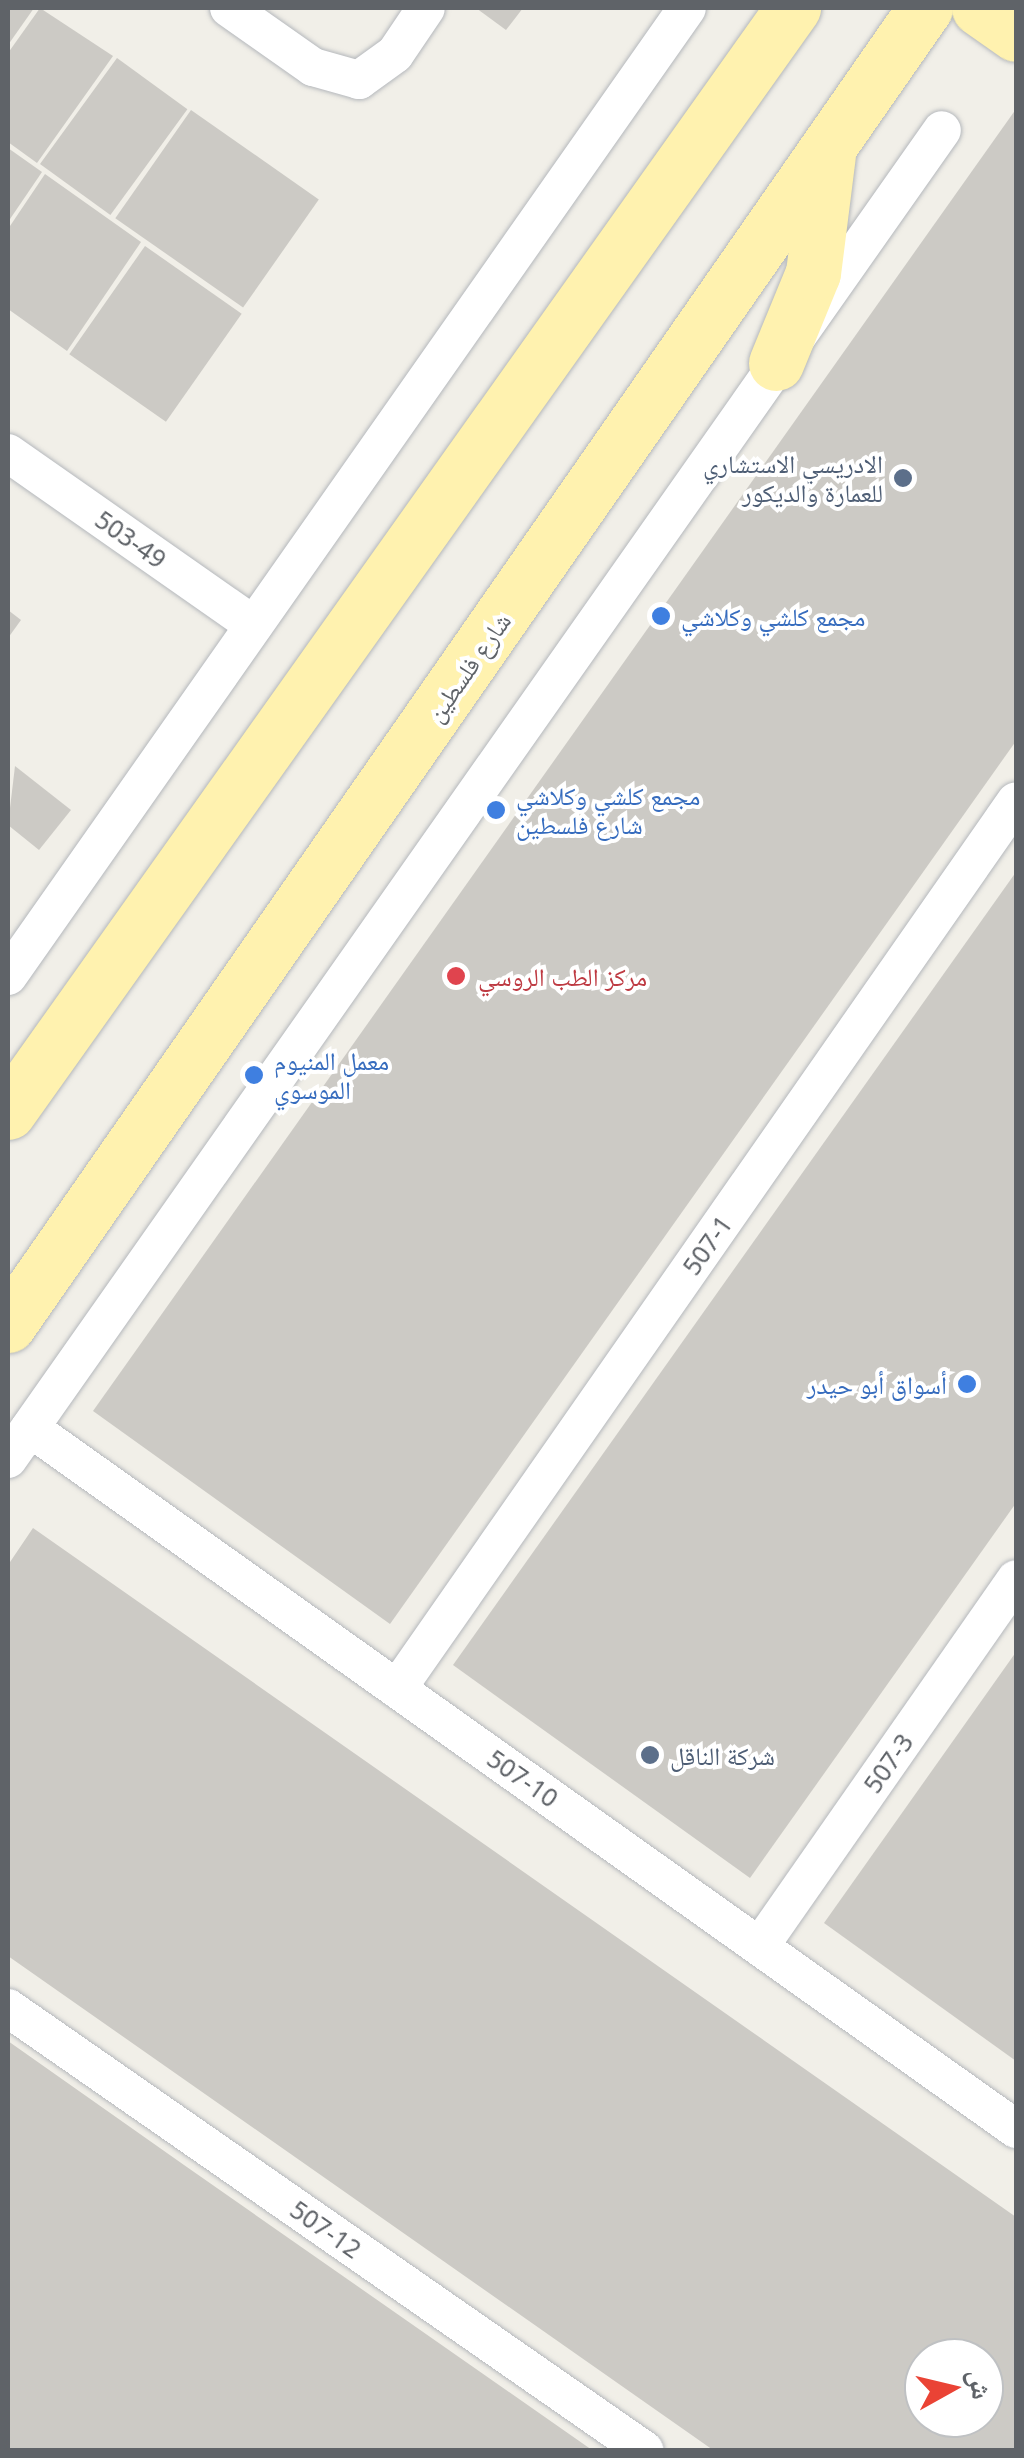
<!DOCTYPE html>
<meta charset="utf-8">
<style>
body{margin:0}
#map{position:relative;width:1024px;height:2458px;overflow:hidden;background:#f1efe8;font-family:"Noto Sans","Noto Naskh Arabic",sans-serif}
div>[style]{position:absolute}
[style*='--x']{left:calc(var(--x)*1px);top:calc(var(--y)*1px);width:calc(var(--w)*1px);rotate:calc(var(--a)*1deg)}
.building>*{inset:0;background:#cccac5;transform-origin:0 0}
.roads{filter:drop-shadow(0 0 2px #b5b8bc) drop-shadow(0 0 2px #b5b8bc)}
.street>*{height:38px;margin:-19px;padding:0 19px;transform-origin:19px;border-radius:19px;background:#fff}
.primary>*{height:55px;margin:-27.5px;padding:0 27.5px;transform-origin:27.5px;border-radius:27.5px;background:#fff2af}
.dots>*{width:28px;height:28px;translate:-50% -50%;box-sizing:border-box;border:5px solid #fff;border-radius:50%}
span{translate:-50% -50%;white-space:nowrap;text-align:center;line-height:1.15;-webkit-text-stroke:8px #fff;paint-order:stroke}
.service-label{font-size:25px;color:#4e5e75}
.right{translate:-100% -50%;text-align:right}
.left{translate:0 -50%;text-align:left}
.street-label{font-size:25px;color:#5f6368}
.shop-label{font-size:25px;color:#366cbe}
.health-label{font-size:25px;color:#be3a42}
.frame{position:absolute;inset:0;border:10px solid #5f6368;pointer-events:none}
.north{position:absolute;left:904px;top:2338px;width:100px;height:100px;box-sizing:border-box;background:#fff;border:2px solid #bfc1c3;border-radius:50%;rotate:82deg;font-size:28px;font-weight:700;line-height:40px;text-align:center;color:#5f6368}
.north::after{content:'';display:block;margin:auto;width:35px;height:45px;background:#ea4335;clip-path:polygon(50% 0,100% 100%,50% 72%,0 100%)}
</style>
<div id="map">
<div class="building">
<div style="clip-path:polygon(8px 8px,34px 8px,8px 45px)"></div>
<div style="clip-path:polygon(40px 8px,113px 56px,37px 163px,8px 142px,8px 53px)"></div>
<div style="clip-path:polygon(476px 8px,523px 8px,506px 30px)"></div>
<div style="left:117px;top:58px;width:87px;height:131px;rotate:36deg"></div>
<div style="clip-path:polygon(1016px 109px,1016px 741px,390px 1624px,93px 1411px)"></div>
<div style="left:191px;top:110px;width:156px;height:132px;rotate:35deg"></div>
<div style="clip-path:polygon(8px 148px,42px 172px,8px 222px)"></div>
<div style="clip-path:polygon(45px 174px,141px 242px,67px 351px,8px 309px,8px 229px)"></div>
<div style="left:145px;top:246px;width:118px;height:132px;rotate:35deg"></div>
<div style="clip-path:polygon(8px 610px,21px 620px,8px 638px)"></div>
<div style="clip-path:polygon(15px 766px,71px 810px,39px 850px,8px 825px)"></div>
<div style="clip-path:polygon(1016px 872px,1016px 1503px,750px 1878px,453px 1665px)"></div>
<div style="clip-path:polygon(evenodd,33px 1528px,1016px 2217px,1016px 2450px,713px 2450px,8px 1956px,8px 1565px,33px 1528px,924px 2358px,984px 2358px,984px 2418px,924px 2418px,924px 2358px)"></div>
<div style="clip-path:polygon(1016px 1652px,1016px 2061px,824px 1923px)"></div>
<div style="clip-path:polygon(8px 2041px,184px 2165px,592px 2450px,8px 2450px)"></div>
</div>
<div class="roads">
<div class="street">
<div style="--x:229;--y:8;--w:103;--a:35.1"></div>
<div style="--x:313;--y:67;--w:48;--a:15.8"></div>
<div style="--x:359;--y:80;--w:44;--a:-35.8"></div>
<div style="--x:395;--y:54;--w:55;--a:-56"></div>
<div style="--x:8;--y:453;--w:300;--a:35"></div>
<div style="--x:8;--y:976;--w:1182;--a:-54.95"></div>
<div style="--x:30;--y:1428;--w:1210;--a:35.41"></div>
<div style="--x:8;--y:1459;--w:1624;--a:-54.9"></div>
<div style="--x:397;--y:1689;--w:1082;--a:-55.12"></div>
<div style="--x:760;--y:1946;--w:447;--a:-55.1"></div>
<div style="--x:8;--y:2008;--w:775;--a:34.8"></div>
</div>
<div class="primary">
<div style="--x:979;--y:8;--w:45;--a:35.1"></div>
<div style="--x:776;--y:363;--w:97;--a:-67.7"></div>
<div style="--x:813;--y:273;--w:119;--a:-82.8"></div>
<div style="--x:8;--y:1112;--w:1355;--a:-54.59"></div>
<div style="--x:8;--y:1325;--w:1605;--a:-55.15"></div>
</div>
</div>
<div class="dots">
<div style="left:903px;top:478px;background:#5c6f8a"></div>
<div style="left:661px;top:616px;background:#3f7fe0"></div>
<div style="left:496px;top:810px;background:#3f7fe0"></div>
<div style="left:456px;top:976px;background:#e0444e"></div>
<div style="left:254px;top:1075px;background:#3f7fe0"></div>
<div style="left:967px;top:1384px;background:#3f7fe0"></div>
<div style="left:650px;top:1755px;background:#5c6f8a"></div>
</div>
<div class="service-label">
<span class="right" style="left:883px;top:478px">الادريسي الاستشاري<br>للعمارة والديكور</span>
<span class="left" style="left:670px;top:1755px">شركة الناقل</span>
</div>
<div class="street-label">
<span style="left:131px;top:539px;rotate:35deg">503-49</span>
<span style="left:468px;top:667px;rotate:-55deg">شارع فلسطين</span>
<span style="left:707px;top:1245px;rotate:-55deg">507-1</span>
<span style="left:888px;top:1763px;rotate:-55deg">507-3</span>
<span style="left:523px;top:1778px;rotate:35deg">507-10</span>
<span style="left:326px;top:2229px;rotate:35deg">507-12</span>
</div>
<div class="shop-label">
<span class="left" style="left:681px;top:616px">مجمع كلشي وكلاشي</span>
<span class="left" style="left:516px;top:810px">مجمع كلشي وكلاشي<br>شارع فلسطين</span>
<span class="left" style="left:274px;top:1075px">معمل المنيوم<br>الموسوي</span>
<span class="right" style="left:947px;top:1384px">أسواق أبو حيدر</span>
</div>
<div class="health-label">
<span class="left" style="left:478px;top:976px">مركز الطب الروسي</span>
</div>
<div class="frame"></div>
<div class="north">ش</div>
</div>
